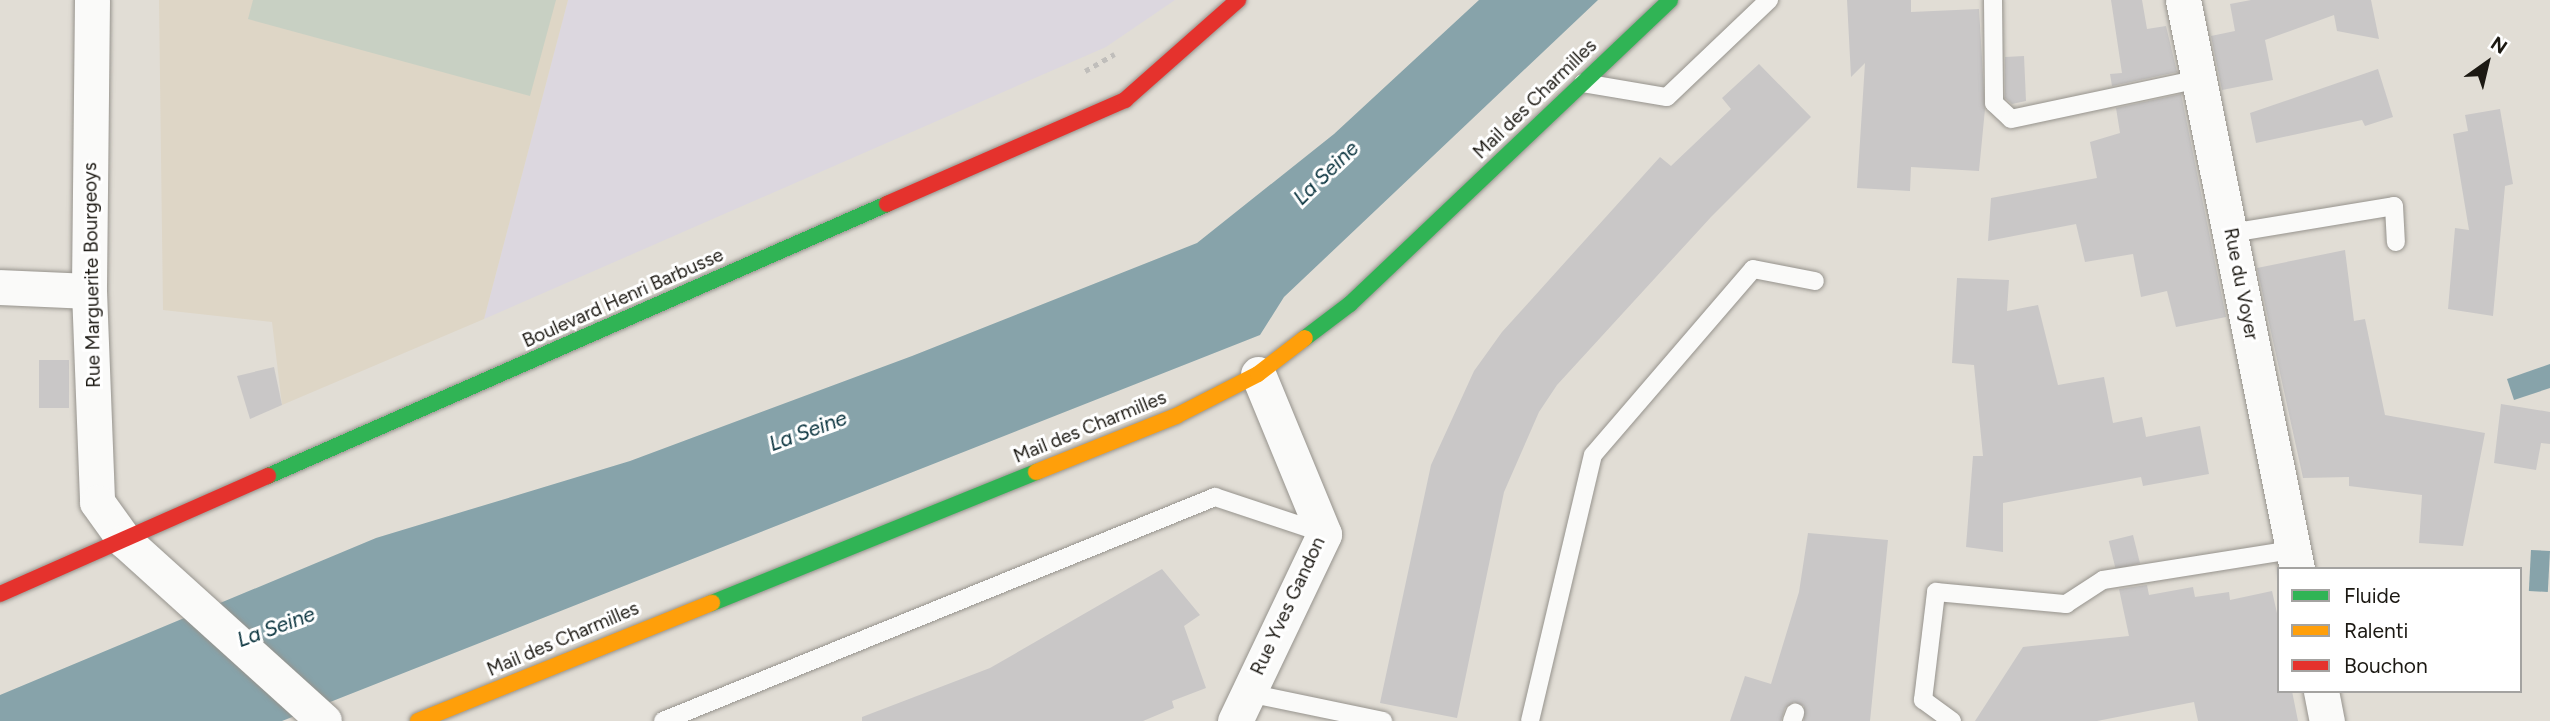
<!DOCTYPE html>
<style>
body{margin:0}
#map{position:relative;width:2550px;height:721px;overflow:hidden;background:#e1ddd5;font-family:Figtree,sans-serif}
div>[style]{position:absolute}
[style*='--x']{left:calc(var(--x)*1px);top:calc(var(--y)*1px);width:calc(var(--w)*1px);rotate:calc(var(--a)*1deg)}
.commercial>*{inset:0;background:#dcd7df}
.built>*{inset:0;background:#ded6c6}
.green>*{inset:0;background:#c8d0c3}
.water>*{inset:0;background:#87a3aa;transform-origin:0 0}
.building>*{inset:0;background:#c9c7c7;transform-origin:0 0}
.path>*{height:4.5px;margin-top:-2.25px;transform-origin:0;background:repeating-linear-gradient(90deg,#c0bebb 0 5px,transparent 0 10px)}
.roads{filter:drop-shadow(0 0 2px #96938d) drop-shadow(0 0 2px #96938d)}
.lane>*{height:18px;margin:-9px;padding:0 9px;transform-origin:9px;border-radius:9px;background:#fafaf9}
.street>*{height:35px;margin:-17.5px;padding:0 17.5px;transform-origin:17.5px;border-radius:17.5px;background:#fafaf9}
.fast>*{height:16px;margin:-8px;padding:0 8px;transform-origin:8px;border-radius:8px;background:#30b455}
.slow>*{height:16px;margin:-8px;padding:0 8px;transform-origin:8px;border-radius:8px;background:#ff9f0a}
.jam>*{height:16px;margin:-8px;padding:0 8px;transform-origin:8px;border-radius:8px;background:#e5322d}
span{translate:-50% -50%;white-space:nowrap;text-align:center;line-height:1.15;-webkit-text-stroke:6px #fff;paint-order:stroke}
.street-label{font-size:19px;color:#1c1913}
.water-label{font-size:21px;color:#06303b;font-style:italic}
.legend{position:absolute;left:2277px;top:567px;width:245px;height:126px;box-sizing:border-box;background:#fff;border:2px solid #a4a3a1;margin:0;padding:9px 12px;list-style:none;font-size:21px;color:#1c1913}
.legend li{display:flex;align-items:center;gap:14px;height:35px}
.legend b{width:35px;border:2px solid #a4a3a1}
.north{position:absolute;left:2452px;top:28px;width:70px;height:70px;-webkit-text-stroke:5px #fff;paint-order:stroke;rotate:34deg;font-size:19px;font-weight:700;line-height:28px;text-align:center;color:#1c1913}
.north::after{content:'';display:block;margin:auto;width:24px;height:32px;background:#1c1913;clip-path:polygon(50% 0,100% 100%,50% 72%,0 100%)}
</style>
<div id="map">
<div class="commercial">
<div style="clip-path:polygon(568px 0,1175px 0,1106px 47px,484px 319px)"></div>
</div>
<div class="built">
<div style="clip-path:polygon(159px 0,568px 0,484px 319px,282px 405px,272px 322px,163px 310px)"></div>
</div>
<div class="green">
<div style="clip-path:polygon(253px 0,556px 0,530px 96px,248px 19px)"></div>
</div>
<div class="water">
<div style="clip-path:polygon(1479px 0,1598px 0,1284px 297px,1260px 335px,282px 721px,0 721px,0 695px,376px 538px,630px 461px,912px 356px,1197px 243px,1334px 134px)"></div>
<div style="clip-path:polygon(2550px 364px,2550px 388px,2514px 400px,2507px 379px)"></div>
<div style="left:2531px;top:550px;width:19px;height:41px;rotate:3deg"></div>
</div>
<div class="building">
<div style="clip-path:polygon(1847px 0,1911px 0,1911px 12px,1979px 9px,1985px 109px,1979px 171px,1911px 167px,1910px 191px,1857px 188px,1865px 63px,1851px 77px)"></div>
<div style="clip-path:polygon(2111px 0,2142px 0,2147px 29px,2166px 26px,2177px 72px,2112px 86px,2110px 74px,2122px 73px)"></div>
<div style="clip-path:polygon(2251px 0,2371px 0,2379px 39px,2337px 31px,2334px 15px,2265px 40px,2273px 80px,2222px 90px,2211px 36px,2235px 31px,2230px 4px)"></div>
<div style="clip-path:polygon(2024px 56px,2026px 101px,2012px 104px,2005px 98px,2005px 57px)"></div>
<div style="clip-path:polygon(1759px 64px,1811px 117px,1711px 217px,1557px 385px,1539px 412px,1504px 492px,1457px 718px,1380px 703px,1431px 465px,1474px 371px,1502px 332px,1660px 157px,1671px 166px,1731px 109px,1722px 98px)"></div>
<div style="clip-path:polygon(2378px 69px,2393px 117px,2365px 126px,2362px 120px,2256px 143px,2250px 113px)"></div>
<div style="clip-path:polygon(2181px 94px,2226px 317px,2176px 327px,2167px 291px,2141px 297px,2133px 254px,2085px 262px,2076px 224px,1988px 241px,1991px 198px,2097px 178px,2090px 142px,2120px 133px,2116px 108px)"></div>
<div style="clip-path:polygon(2500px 109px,2513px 184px,2505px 186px,2493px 316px,2448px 309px,2455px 228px,2469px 230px,2453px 134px,2468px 131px,2465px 115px)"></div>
<div style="clip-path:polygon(2345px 250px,2354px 321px,2365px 319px,2385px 415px,2485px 433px,2463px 546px,2419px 543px,2422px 495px,2349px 486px,2349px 477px,2303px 478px,2257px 268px)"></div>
<div style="clip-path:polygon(1957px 278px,2009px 280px,2007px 311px,2038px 305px,2058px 385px,2104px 377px,2113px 423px,2142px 417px,2146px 437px,2200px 426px,2209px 474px,2143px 486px,2141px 477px,2003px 503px,2003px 552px,1966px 547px,1973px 456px,1983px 456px,1974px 365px,1952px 363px)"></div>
<div style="left:39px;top:360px;width:30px;height:48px"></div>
<div style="clip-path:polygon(274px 367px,282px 405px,250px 419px,237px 376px)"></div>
<div style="clip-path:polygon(2501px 404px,2550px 412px,2550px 444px,2541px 443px,2536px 470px,2494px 463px)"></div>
<div style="clip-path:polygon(1808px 533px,1888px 540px,1870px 721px,1804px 721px,1804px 706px,1794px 702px,1785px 708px,1781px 721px,1730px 721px,1745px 676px,1771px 684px,1799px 592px)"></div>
<div style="left:2133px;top:535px;width:29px;height:25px;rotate:76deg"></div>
<div style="clip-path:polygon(1162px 569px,1200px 615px,1184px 626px,1206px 688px,1172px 701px,1174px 708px,1143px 721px,862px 721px,862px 717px,990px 668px)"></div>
<div style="clip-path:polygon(2147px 585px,2149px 595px,2193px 587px,2195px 597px,2229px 592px,2230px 600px,2272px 591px,2279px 622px,2279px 691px,2292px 691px,2298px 721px,2198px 721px,2194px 702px,2097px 721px,1975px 721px,2023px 647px,2129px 636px,2119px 589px)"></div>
</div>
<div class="path">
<div style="--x:1085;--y:71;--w:34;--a:-30"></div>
</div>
<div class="roads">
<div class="lane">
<div style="--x:1993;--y:0;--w:103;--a:89.4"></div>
<div style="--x:1994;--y:103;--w:23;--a:43"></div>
<div style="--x:2011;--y:119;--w:192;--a:-12"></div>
<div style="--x:1583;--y:83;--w:85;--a:9.5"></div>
<div style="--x:1667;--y:97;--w:141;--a:-43.6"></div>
<div style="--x:2231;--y:233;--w:165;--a:-9.4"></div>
<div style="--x:2394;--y:206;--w:36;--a:87"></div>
<div style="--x:1248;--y:693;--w:138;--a:11.7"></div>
<div style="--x:663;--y:721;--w:596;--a:-22.09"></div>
<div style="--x:1215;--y:497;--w:114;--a:18.4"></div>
<div style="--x:1530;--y:721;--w:273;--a:-76.7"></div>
<div style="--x:1593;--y:455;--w:245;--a:-49.3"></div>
<div style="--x:1753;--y:269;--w:63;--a:11"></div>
<div style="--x:1792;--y:721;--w:9;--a:-69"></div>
<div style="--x:1952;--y:721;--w:36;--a:-144"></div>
<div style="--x:1923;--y:700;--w:109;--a:-83.1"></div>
<div style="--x:1936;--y:592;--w:131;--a:5.3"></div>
<div style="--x:2066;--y:604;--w:44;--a:-33"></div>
<div style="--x:2103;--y:580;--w:192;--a:-9"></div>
</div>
<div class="street">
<div style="--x:92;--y:0;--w:291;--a:90.6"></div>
<div style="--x:89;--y:291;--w:211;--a:87.8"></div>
<div style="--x:97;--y:502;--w:48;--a:54.3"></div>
<div style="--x:125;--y:541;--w:268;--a:42.1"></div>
<div style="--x:2183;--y:0;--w:580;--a:78.67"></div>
<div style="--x:0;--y:287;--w:89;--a:2.6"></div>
<div style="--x:2321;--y:691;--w:31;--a:79"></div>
<div style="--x:1235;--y:721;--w:207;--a:-64.5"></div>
<div style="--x:1324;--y:534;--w:173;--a:-112.4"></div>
</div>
<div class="fast">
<div style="--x:1305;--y:338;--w:56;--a:-37.1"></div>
<div style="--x:1350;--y:304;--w:441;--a:-43.5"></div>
<div style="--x:268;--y:476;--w:676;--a:-23.72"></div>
<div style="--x:712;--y:603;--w:349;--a:-22"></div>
</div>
<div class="slow">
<div style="--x:1036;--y:472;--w:151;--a:-21.8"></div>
<div style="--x:1176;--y:416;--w:92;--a:-27.1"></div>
<div style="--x:1258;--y:374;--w:59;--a:-37.5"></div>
<div style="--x:418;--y:721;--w:317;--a:-21.9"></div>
</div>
<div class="jam">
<div style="--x:887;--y:204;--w:260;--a:-23.6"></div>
<div style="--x:1125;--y:100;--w:151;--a:-41.5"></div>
<div style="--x:0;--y:594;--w:293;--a:-23.8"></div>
</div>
</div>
<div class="street-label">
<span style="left:1535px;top:99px;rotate:-44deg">Mail des Charmilles</span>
<span style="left:92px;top:275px;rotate:-91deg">Rue Marguerite Bourgeoys</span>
<span style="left:2241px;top:284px;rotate:79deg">Rue du Voyer</span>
<span style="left:623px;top:298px;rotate:-24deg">Boulevard Henri Barbusse</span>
<span style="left:1090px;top:427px;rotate:-22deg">Mail des Charmilles</span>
<span style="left:1288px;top:606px;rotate:-65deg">Rue Yves Gandon</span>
<span style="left:563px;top:639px;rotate:-23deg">Mail des Charmilles</span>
</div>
<div class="water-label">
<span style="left:1326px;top:173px;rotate:-44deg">La Seine</span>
<span style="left:808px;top:431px;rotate:-20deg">La Seine</span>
<span style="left:276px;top:627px;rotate:-20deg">La Seine</span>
</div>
<ul class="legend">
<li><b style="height:9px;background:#30b455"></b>Fluide</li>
<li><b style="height:9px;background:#ff9f0a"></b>Ralenti</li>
<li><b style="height:9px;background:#e5322d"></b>Bouchon</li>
</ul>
<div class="north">N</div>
</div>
